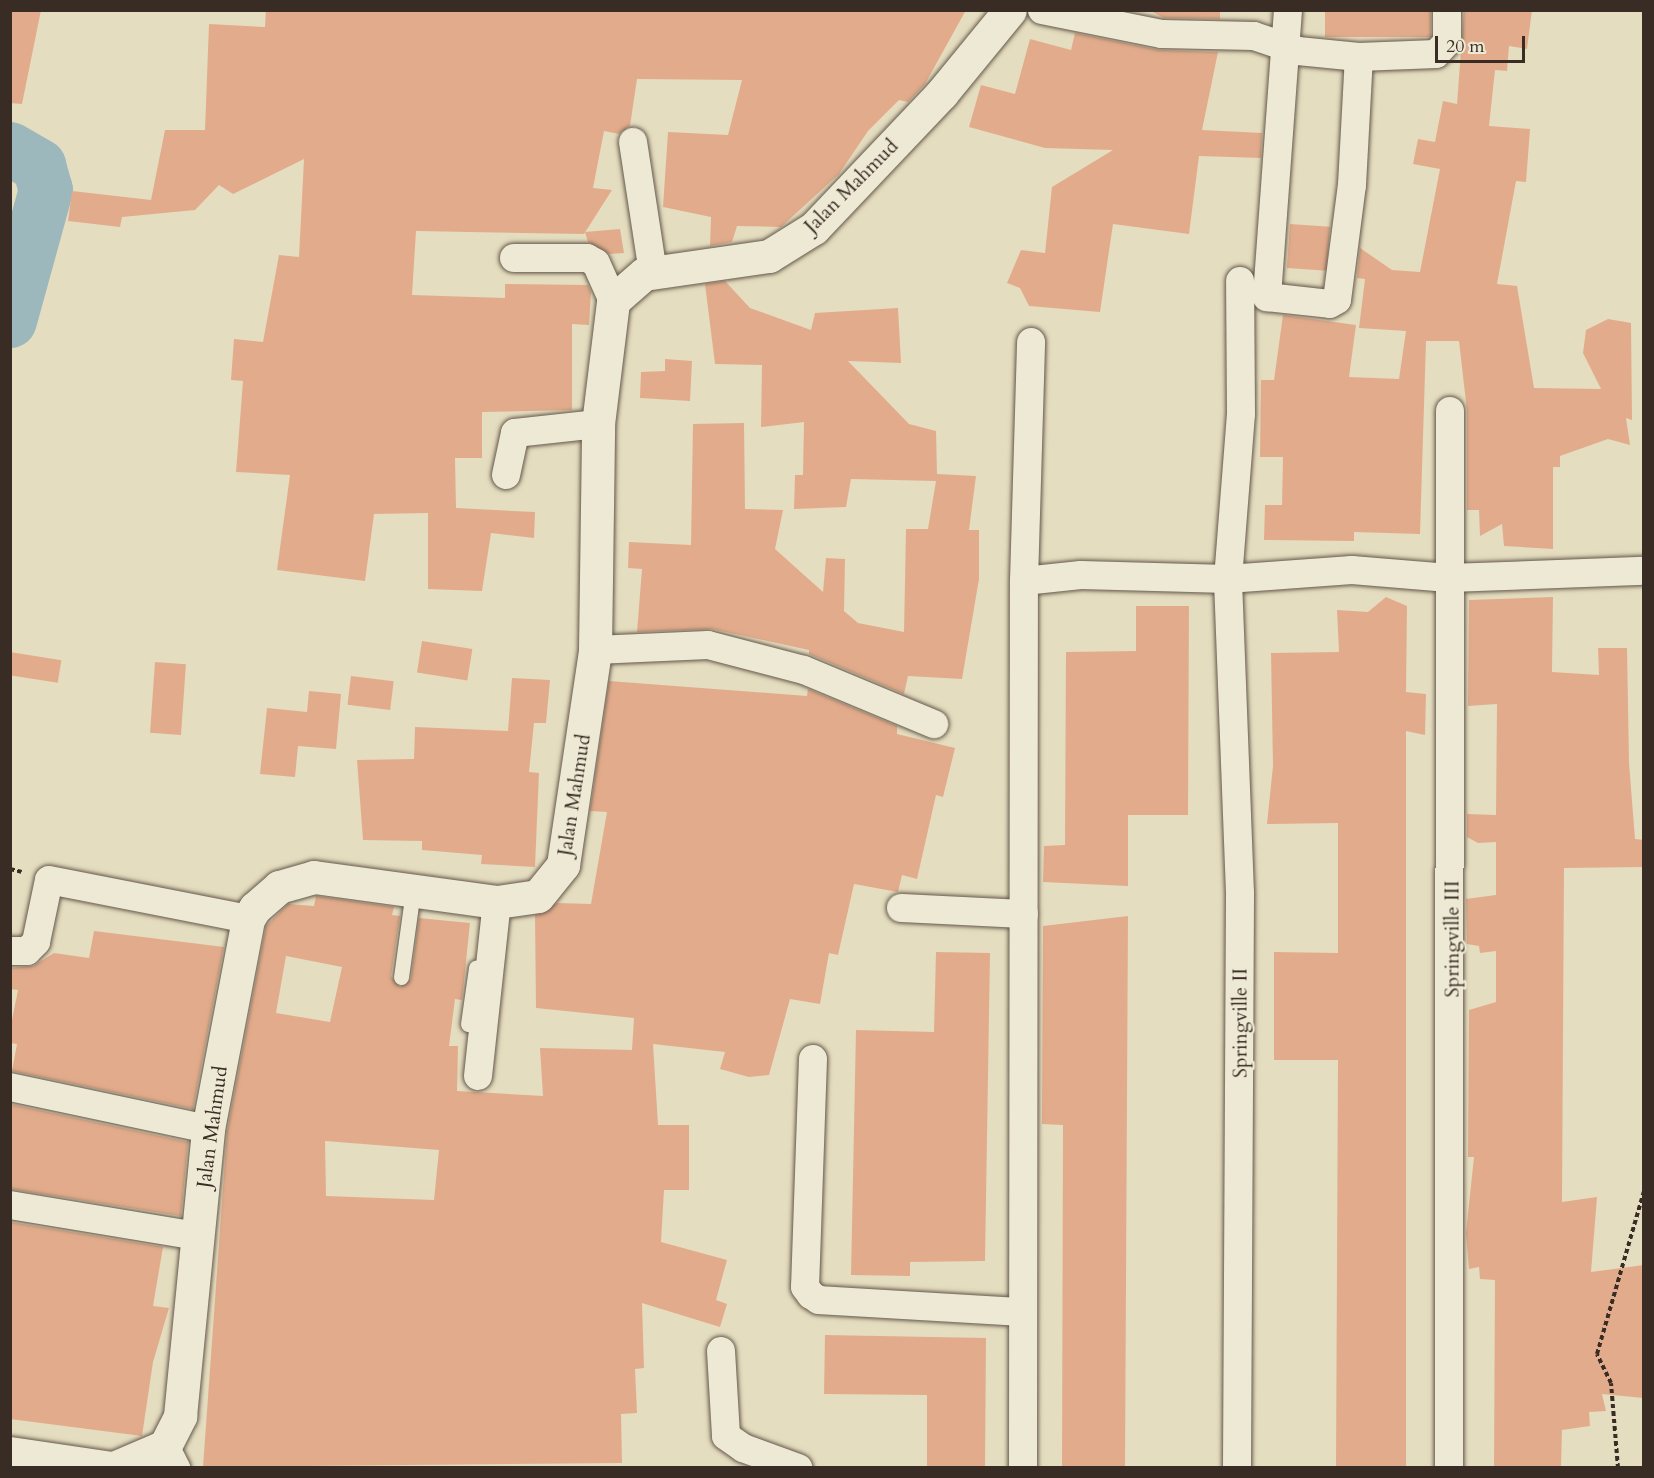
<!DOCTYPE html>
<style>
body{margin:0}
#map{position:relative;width:1654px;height:1478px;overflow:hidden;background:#e5ddbf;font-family:Cardo,serif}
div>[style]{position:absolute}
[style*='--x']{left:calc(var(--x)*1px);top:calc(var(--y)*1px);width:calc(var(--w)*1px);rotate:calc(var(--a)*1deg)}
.river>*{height:54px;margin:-27px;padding:0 27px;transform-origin:27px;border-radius:27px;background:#9cb8bd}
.building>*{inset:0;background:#e2ac8c;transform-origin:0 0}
.path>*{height:4px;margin-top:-2px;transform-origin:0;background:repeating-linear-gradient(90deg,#392c24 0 4.5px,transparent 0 7.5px)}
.roads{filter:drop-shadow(0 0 2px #64584b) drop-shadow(0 0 2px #64584b)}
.lane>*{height:15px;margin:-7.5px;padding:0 7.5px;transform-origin:7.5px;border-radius:7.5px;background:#eee9d5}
.street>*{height:28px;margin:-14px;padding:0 14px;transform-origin:14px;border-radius:14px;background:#eee9d5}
.secondary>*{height:33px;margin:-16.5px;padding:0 16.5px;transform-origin:16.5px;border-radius:16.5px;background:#eee9d5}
span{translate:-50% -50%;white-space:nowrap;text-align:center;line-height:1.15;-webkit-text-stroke:4.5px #eee9d5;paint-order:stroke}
.street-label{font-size:20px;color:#392c24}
.frame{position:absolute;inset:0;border:12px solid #392c24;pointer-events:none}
.scale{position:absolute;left:1435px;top:36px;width:90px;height:27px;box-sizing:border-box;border:3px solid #392c24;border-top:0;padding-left:8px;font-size:18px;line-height:21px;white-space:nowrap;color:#392c24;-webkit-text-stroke:4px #eee9d5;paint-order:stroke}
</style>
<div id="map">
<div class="river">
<div style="--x:10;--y:149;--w:34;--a:30"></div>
<div style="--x:39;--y:166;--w:25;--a:74"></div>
<div style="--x:46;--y:190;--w:136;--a:105.4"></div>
</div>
<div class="building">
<div style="clip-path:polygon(10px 10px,41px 10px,22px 104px,10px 103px)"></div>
<div style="clip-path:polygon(266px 10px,966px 10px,925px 84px,908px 102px,899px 100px,868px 131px,839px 174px,781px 227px,737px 226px,732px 242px,710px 246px,711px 217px,663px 207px,668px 132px,728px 135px,742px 80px,637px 79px,630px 126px,619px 134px,604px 131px,593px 188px,612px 190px,584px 234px,416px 231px,412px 295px,505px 298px,505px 284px,588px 285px,591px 292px,589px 325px,572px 324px,572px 410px,482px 412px,482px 458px,455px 458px,456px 508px,535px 512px,534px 538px,491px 533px,482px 591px,428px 589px,428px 513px,374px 514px,365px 581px,277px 570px,290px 475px,236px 472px,243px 381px,231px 380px,234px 339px,263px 342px,279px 255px,299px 257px,304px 159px,233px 194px,219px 185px,195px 210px,122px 217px,120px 227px,68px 221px,72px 191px,151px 200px,165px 130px,205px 130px,209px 24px,265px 27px)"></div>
<div style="clip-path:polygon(1149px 10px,1220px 10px,1220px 19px,1164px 18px)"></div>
<div style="left:1325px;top:10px;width:106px;height:27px"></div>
<div style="clip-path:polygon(1464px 10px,1532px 10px,1527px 49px,1509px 46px,1507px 71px,1495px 70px,1489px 126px,1530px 129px,1526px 182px,1516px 181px,1497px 284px,1517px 286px,1534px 388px,1601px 389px,1583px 353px,1586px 330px,1608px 319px,1631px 323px,1632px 420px,1626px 418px,1630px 445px,1608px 439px,1560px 456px,1560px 467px,1553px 467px,1553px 549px,1504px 546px,1502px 524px,1480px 536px,1479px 510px,1467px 510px,1467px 411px,1459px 341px,1426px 341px,1420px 534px,1354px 532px,1354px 541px,1264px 540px,1265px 505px,1282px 505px,1283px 457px,1260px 457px,1261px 380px,1274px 380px,1283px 315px,1356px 325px,1349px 377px,1399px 379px,1406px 331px,1359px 328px,1365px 279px,1357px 278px,1360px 248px,1392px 270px,1420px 272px,1440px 169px,1413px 164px,1418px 139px,1435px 142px,1443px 101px,1457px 104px)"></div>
<div style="clip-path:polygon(1075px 33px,1159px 50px,1218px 52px,1202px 130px,1262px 133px,1261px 158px,1199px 156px,1189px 234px,1113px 224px,1100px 312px,1029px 306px,1020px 288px,1007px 283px,1021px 250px,1045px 253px,1052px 187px,1113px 150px,1045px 148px,969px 127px,981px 85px,1015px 94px,1030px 39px,1071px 50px)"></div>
<div style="left:1290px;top:224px;width:40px;height:44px;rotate:4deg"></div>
<div style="clip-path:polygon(620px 229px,624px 253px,609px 254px,588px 242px,585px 232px)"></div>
<div style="clip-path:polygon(725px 281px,750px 308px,811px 330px,815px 313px,898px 308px,901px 363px,848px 361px,909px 424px,936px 431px,937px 474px,976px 476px,969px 530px,979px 530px,979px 579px,962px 679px,908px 676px,904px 694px,809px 654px,809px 650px,712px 629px,637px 632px,642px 569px,628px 568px,629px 542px,691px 545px,693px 424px,744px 423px,745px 509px,783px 510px,775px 549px,823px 592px,826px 558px,845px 559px,844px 611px,858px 623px,904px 632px,906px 529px,928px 529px,936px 481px,851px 479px,846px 507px,794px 509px,795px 475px,803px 475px,804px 422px,761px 427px,762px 365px,715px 364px,705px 284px)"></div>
<div style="clip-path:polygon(665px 359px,692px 361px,690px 401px,640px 398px,641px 372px,665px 371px)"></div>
<div style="clip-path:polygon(1386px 597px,1407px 606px,1406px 692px,1426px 694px,1425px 735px,1406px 731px,1406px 1467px,1336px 1467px,1338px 1060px,1274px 1060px,1274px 952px,1338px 953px,1338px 823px,1267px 824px,1273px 766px,1271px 653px,1339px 652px,1337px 610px,1368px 612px)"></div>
<div style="clip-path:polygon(1553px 597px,1552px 672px,1599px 675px,1598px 648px,1627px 648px,1629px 763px,1635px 839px,1644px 840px,1644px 867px,1564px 868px,1562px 1202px,1597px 1197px,1591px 1272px,1644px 1265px,1644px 1398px,1602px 1394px,1606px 1411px,1589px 1412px,1590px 1426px,1562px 1430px,1561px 1467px,1494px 1467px,1495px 1280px,1480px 1279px,1479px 1267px,1469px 1269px,1466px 1233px,1474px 1157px,1468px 1157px,1469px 1010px,1496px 1002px,1496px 951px,1480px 953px,1479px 946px,1467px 944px,1466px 899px,1496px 895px,1496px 842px,1478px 843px,1467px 837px,1467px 814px,1496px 815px,1497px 704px,1468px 706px,1469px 600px)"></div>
<div style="clip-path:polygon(1136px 606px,1189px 606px,1188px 815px,1128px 815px,1128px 886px,1043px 882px,1044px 846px,1065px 845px,1066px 652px,1136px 651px)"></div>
<div style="left:422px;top:641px;width:51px;height:32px;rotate:9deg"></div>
<div style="left:10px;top:652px;width:52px;height:23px;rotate:9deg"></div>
<div style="left:155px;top:662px;width:31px;height:71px;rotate:4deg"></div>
<div style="left:351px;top:676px;width:43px;height:29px;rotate:7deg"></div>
<div style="clip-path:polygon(512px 678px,550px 680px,546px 723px,534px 723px,529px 772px,539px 773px,535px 867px,481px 864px,482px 855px,422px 850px,422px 841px,363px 840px,357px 760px,414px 759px,415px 727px,508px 731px)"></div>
<div style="clip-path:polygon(evenodd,609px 681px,807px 696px,808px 689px,897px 726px,897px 734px,955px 748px,943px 797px,936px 795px,917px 879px,902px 875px,898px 892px,854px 884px,838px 955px,829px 953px,820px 1004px,790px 999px,769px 1075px,749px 1077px,720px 1069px,725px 1052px,653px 1044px,658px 1125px,689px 1125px,689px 1190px,664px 1190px,661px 1242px,727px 1260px,716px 1300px,727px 1304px,720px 1327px,642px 1303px,644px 1368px,635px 1369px,637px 1413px,621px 1414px,622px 1463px,203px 1467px,227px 1132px,266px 926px,288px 904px,314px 906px,316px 896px,394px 907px,392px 915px,400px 916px,391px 976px,400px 987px,411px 979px,419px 918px,470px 923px,462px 1000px,455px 999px,449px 1046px,458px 1046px,457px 1091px,543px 1096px,540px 1048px,632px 1050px,634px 1018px,536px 1008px,535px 915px,557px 903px,591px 904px,607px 812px,590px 811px,609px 681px,286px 956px,342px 967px,330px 1022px,276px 1013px,286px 956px,609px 681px,325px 1141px,439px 1150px,434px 1200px,326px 1196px,325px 1141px)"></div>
<div style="clip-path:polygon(309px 691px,341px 694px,336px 749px,298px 746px,295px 777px,260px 774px,267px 708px,307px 712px)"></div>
<div style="clip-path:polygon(1128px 916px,1125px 1467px,1062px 1467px,1063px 1125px,1042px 1124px,1043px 926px)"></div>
<div style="clip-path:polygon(94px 931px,224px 947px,193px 1109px,12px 1071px,17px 1044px,10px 1043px,10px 1030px,18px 990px,10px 989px,10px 968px,33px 966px,54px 953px,89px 958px)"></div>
<div style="clip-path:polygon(936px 952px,990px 953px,985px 1261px,910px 1262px,910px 1276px,851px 1275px,856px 1030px,934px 1032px)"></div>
<div style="clip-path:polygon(10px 1104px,188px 1142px,181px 1216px,10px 1189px)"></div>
<div style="clip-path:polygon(10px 1222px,163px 1247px,153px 1306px,169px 1308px,153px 1362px,142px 1436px,10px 1419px)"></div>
<div style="clip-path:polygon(825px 1335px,986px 1338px,985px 1467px,927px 1467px,927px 1395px,824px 1394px)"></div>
</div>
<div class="path">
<div style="--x:10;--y:869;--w:12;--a:14"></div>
<div style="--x:1618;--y:1468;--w:85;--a:-94.7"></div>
<div style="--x:1611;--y:1383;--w:32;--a:-116"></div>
<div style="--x:1597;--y:1354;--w:170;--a:-73.9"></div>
</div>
<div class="roads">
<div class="lane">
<div style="--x:401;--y:977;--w:88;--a:-82.1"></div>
<div style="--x:468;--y:1024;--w:57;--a:-81.9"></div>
</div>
<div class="street">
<div style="--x:1042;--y:10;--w:122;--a:11.3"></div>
<div style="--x:1162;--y:34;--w:92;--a:1.2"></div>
<div style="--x:1254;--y:36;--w:46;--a:18.8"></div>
<div style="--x:1298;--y:51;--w:61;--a:5.6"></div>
<div style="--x:1359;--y:57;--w:77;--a:-2.2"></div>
<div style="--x:1436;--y:54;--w:16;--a:-47"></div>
<div style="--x:1447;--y:42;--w:32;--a:-90"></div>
<div style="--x:1288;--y:10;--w:288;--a:94.2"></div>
<div style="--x:1267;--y:297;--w:63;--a:6.3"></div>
<div style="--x:1330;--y:304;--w:8;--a:-30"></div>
<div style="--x:1337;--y:300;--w:116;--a:-82.6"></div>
<div style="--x:1352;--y:185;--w:128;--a:-86.9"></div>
<div style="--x:633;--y:142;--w:133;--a:81.3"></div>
<div style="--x:514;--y:258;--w:73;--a:0"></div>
<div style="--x:587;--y:258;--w:10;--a:29"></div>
<div style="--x:596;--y:263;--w:42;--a:65.9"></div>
<div style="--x:506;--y:475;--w:43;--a:-77.9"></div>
<div style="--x:515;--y:433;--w:83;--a:-6.2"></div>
<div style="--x:1024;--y:581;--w:57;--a:-6"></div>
<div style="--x:1081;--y:575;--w:147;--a:1.6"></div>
<div style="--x:1228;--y:579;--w:124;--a:-4.2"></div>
<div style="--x:1352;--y:570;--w:97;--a:4.7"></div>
<div style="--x:1449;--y:578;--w:195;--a:-2.1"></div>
<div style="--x:595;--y:650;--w:113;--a:-2.5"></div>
<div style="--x:708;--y:645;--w:99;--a:14.6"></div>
<div style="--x:804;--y:670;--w:141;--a:22.6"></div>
<div style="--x:901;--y:908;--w:123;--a:2.8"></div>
<div style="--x:10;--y:951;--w:17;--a:0"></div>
<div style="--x:27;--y:951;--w:13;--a:-45"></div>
<div style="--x:36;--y:942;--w:63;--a:-78.2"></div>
<div style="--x:49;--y:880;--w:203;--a:11.1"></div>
<div style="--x:813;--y:1059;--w:228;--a:92"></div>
<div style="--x:805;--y:1287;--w:10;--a:53"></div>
<div style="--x:811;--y:1295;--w:9;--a:32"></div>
<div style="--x:819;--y:1300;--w:203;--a:3.4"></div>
<div style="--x:478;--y:1076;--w:175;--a:-83.8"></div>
<div style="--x:10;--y:1087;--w:202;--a:12"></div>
<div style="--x:10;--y:1205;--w:191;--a:9.4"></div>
<div style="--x:721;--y:1351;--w:85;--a:86.6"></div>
<div style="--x:726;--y:1436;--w:21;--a:35"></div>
<div style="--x:743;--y:1448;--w:59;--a:20"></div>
<div style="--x:165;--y:1446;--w:25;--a:63"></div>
<div style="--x:1023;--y:1468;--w:887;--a:-89.94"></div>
<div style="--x:1024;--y:581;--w:239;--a:-88.3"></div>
<div style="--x:1237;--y:1468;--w:575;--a:-89.7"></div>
<div style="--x:1240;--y:893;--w:314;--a:-92.2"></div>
<div style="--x:1228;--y:579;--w:166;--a:-85.5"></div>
<div style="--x:1241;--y:414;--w:133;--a:-90.4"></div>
<div style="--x:1449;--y:1468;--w:1057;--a:-89.95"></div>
</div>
<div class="secondary">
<div style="--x:10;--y:1453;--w:103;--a:8.4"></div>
<div style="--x:114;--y:1468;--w:56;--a:-23.3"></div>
<div style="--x:165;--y:1446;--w:34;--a:-63"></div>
<div style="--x:180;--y:1416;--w:288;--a:-84.4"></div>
<div style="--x:208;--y:1129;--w:214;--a:-79.2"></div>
<div style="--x:248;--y:919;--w:13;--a:-58"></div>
<div style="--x:255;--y:908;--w:32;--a:-41"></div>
<div style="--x:279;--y:887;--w:36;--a:-16"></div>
<div style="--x:314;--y:877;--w:185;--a:7.8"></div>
<div style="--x:497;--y:902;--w:41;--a:-8.3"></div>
<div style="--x:538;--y:896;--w:40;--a:-51"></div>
<div style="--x:563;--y:865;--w:217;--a:-81.5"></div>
<div style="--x:595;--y:650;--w:226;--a:-89.2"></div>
<div style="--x:598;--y:424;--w:124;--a:-83"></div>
<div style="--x:613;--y:301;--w:41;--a:-41.1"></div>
<div style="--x:644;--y:274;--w:126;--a:-8.2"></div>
<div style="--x:769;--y:256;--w:53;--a:-31.9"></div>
<div style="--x:814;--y:228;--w:186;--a:-46.5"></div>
<div style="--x:942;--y:93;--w:107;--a:-50.7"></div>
</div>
</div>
<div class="street-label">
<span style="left:851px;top:186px;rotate:-45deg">Jalan Mahmud</span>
<span style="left:574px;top:795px;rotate:-81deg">Jalan Mahmud</span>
<span style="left:1452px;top:939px;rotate:-90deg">Springville III</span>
<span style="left:1240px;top:1023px;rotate:-90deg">Springville II</span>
<span style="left:212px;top:1127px;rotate:-82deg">Jalan Mahmud</span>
</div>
<div class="frame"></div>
<div class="scale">20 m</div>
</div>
